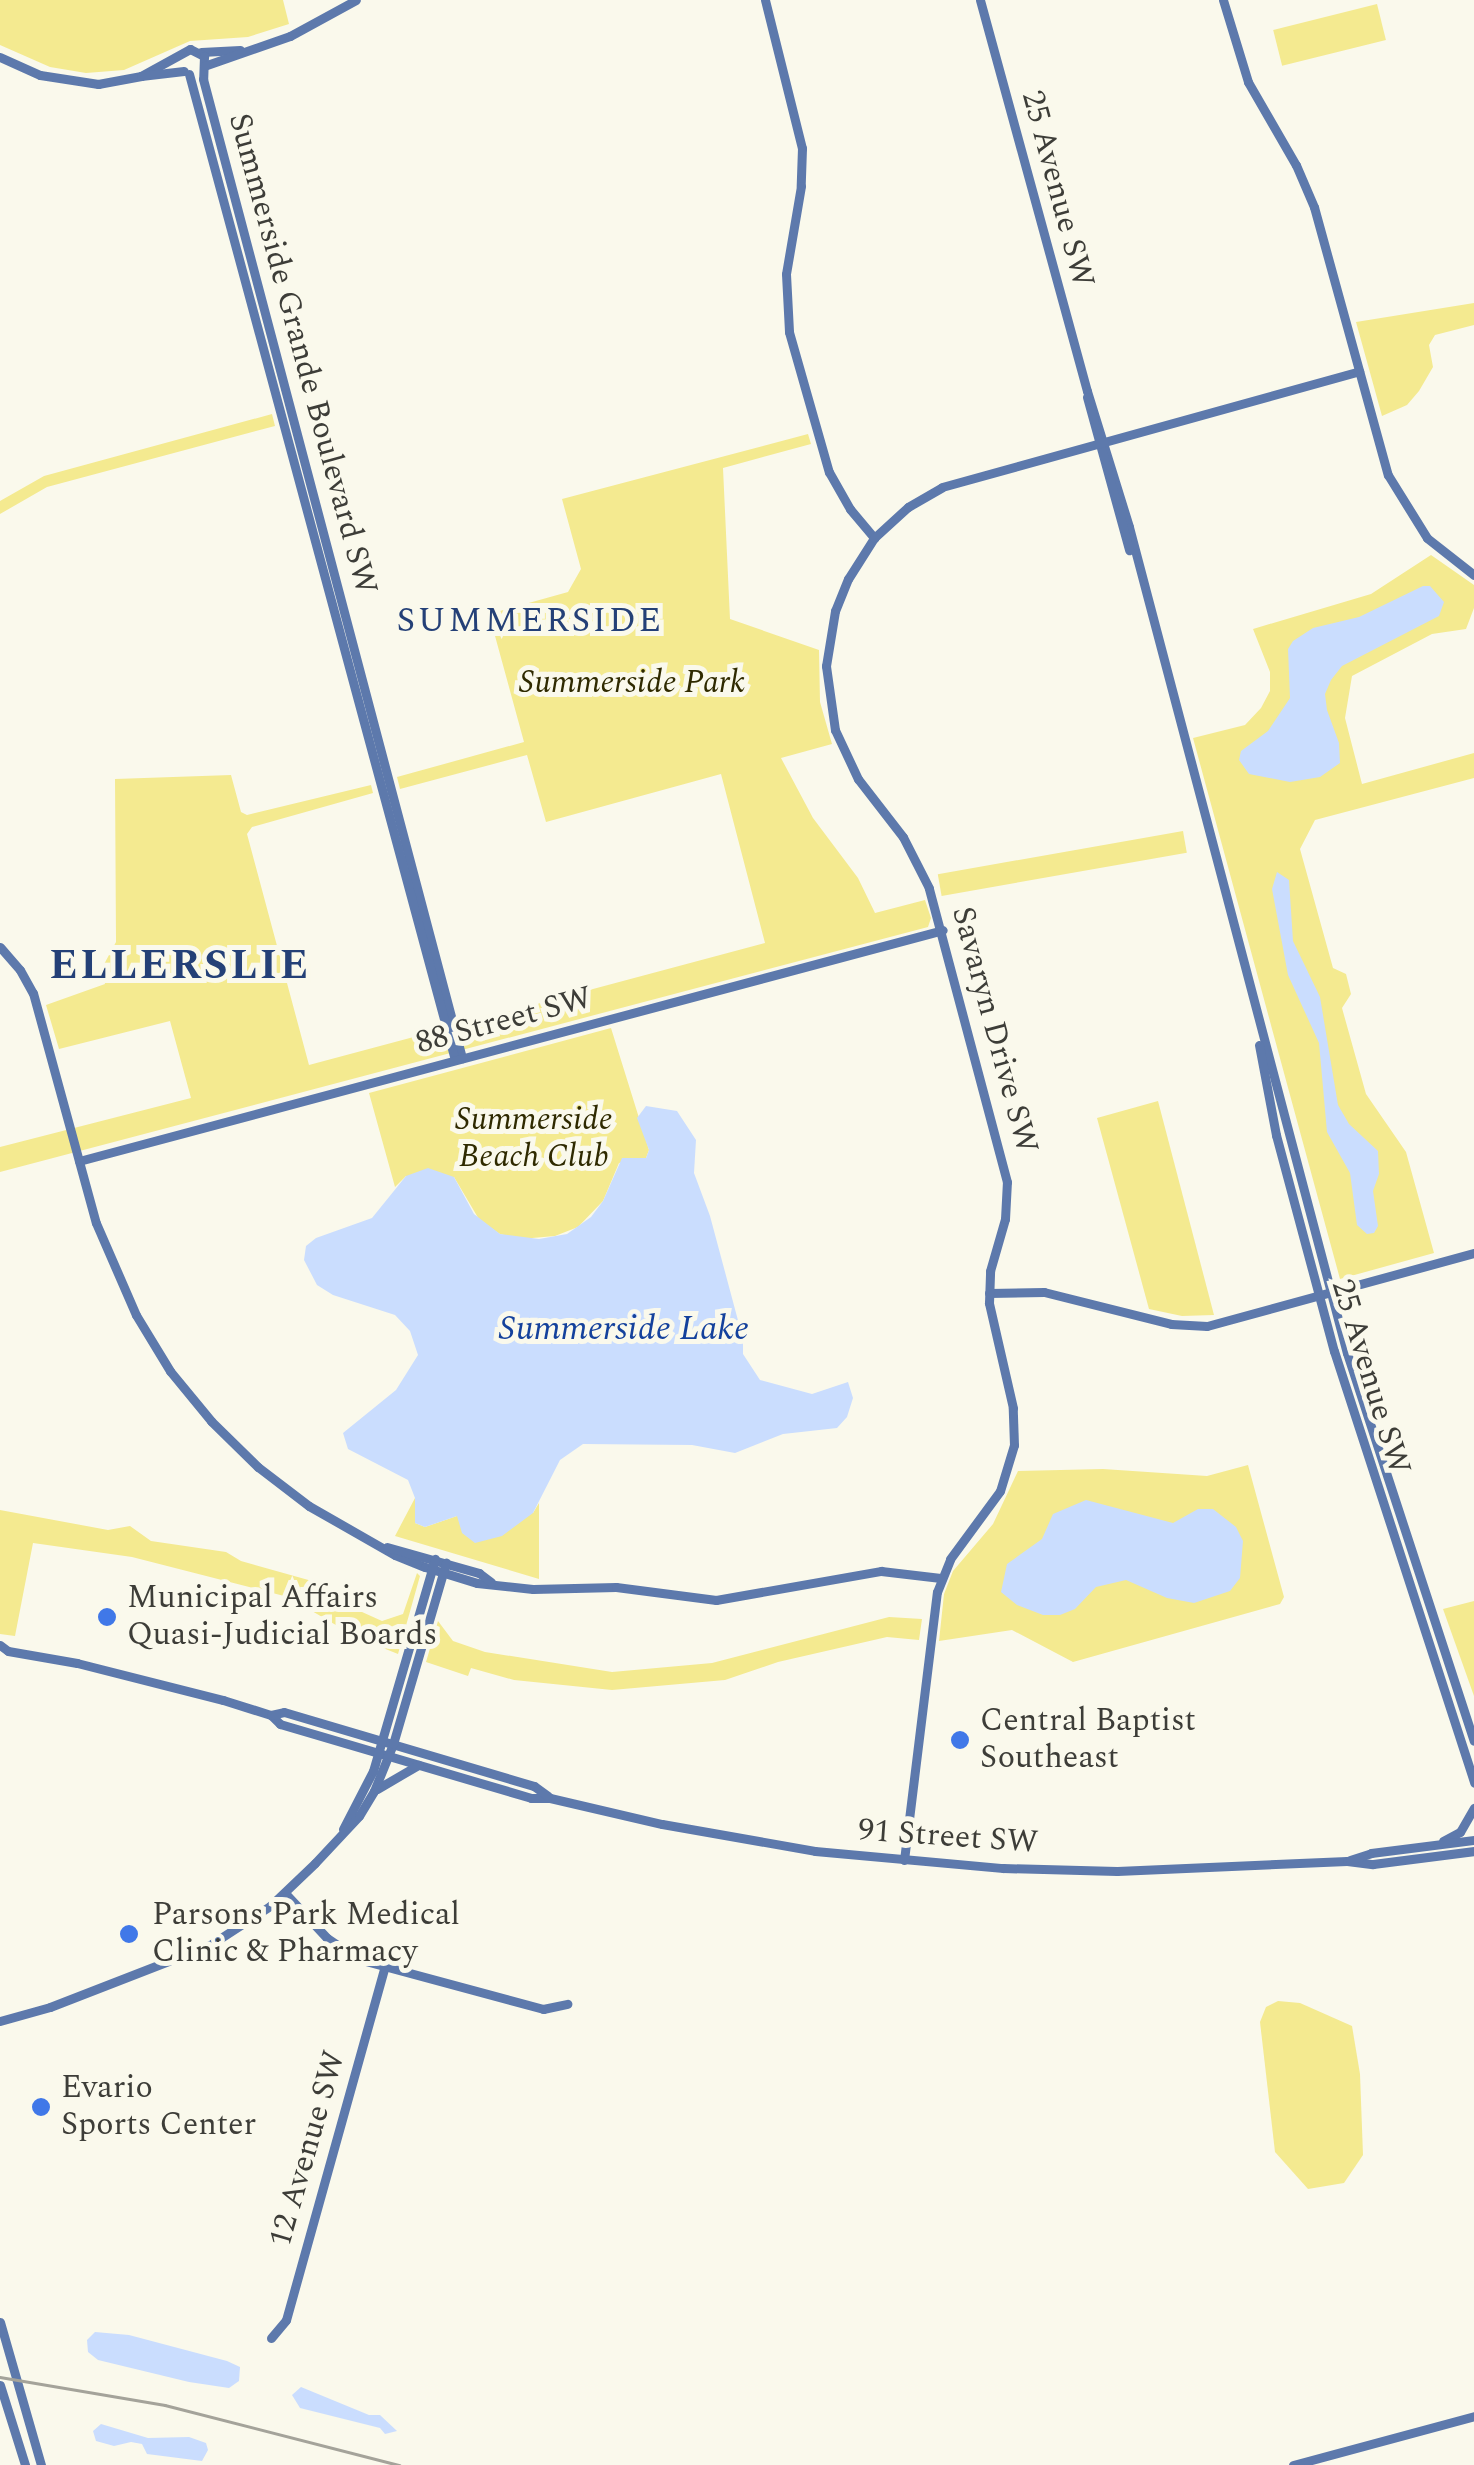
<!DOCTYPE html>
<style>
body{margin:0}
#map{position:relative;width:1474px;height:2465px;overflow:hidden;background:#faf9ec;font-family:Spectral,serif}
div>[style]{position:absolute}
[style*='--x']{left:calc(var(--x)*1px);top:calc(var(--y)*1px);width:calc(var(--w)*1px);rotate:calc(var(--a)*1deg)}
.green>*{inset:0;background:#f4ea90;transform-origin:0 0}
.water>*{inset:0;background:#caddfe}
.secondary>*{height:9px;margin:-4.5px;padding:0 4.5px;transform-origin:4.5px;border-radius:4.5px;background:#5d79ac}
.rail>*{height:2.5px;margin:-1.25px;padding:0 1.25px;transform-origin:1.25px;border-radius:1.25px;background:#a4a39a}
.dots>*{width:28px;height:28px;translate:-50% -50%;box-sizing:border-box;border:5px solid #faf9ec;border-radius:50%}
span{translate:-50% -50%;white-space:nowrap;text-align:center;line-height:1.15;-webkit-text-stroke:10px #faf9ec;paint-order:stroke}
.street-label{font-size:32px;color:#3d3d38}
.park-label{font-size:32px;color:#2f2a00;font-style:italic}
.poi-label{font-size:32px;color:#3d3d38}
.left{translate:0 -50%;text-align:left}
.neighbourhood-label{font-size:35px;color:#244077;letter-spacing:2.5px}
.water-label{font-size:35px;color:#14419c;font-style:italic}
.district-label{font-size:42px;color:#244077;font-weight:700;letter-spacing:2.5px}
</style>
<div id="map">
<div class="green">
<div style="clip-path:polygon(0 0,283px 0,289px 24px,248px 37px,190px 41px,124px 70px,86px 73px,50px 67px,0 45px)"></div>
<div style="left:1377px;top:4px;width:37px;height:107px;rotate:76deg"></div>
<div style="clip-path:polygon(1474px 303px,1474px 325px,1435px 335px,1429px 345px,1433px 367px,1419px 391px,1407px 405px,1382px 416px,1356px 322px)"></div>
<div style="clip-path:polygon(272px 414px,275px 426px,47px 487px,0 514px,0 501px,44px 476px)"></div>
<div style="clip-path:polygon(808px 434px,811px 444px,723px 468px,730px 619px,819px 650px,820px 702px,832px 744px,781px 758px,813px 818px,858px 878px,875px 913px,925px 900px,931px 918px,928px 927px,0 1172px,0 1147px,191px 1098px,170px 1021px,59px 1049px,46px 1005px,105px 984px,102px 968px,116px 942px,115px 779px,231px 775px,241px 812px,247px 815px,371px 785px,373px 793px,252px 827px,247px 834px,309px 1065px,765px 943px,721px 774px,546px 822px,527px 755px,400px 789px,397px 777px,524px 742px,489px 614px,568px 592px,581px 569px,562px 499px)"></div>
<div style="clip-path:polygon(1431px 555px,1474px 585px,1474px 608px,1466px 629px,1432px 634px,1352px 676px,1345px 718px,1362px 784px,1474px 753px,1474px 778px,1315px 820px,1300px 849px,1333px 968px,1346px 974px,1351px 994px,1342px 1008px,1366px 1094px,1406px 1152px,1434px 1253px,1340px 1279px,1193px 738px,1245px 725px,1261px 708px,1270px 691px,1270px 672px,1253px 629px,1371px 594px)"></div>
<div style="left:1183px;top:831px;width:22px;height:249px;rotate:80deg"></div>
<div style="clip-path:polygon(611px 1028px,649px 1150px,646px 1158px,619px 1163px,603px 1201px,578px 1227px,555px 1236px,521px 1239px,500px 1234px,480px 1221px,454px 1177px,406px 1176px,395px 1187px,369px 1093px)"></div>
<div style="clip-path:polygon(1158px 1101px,1214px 1315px,1182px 1316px,1149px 1309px,1097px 1118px)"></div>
<div style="clip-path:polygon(1248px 1465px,1284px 1597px,1280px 1604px,1073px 1662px,1012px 1630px,939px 1641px,944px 1594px,953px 1571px,993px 1524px,1018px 1471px,1103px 1469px,1207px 1476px)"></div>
<div style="clip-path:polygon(415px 1498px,415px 1523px,425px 1527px,457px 1516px,533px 1513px,539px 1503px,539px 1579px,395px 1536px)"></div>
<div style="clip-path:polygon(0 1510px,108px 1530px,130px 1526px,151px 1541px,226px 1552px,241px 1561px,312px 1581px,331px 1598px,382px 1621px,403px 1614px,417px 1573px,420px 1576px,398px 1654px,358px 1638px,288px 1597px,132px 1557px,33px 1543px,15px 1636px,0 1634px)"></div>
<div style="clip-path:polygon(1474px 1601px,1474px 1696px,1443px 1609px)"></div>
<div style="clip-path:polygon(889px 1617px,922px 1619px,919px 1640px,887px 1637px,778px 1662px,725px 1680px,612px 1690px,514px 1680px,471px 1668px,468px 1676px,426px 1662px,438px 1621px,453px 1641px,485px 1652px,612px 1672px,712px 1663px)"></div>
<div style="clip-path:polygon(1278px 2001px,1300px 2003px,1352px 2026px,1360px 2074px,1363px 2155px,1344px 2183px,1308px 2189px,1275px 2152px,1260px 2022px,1266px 2007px)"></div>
</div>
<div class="water">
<div style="clip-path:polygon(1423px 586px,1430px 586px,1444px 602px,1439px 616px,1342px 666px,1331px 680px,1325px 694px,1327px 710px,1339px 743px,1340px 763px,1320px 777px,1290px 782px,1249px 774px,1239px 760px,1241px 751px,1268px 731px,1290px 698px,1288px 649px,1293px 641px,1313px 628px,1359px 617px)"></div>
<div style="clip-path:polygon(1277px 872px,1289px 880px,1293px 941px,1320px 997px,1338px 1105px,1349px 1124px,1378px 1151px,1379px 1174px,1373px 1191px,1378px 1226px,1374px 1233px,1367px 1234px,1357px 1225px,1350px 1173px,1327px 1132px,1319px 1043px,1288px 975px,1272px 889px)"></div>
<div style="clip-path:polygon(646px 1106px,677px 1111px,696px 1140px,694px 1173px,710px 1216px,743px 1339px,743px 1354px,760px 1380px,812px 1394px,848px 1382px,853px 1398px,847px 1417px,837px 1428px,783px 1434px,735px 1453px,692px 1445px,583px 1444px,560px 1460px,533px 1513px,502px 1536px,475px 1543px,462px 1533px,457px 1516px,425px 1527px,415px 1523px,415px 1498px,408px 1480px,348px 1449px,343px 1433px,396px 1390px,418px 1355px,410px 1331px,395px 1315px,333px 1295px,317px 1285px,304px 1260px,306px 1246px,316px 1238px,372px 1218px,406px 1176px,428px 1168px,454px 1177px,474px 1214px,500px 1234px,539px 1239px,567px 1234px,591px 1217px,603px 1201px,622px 1158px,646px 1158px,649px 1150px,637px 1118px)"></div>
<div style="clip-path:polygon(1086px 1500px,1173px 1523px,1198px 1509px,1213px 1509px,1236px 1527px,1243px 1541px,1240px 1578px,1230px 1591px,1194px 1603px,1167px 1598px,1126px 1580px,1096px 1587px,1075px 1609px,1060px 1615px,1043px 1615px,1017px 1605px,1001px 1592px,1007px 1564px,1042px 1539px,1053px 1514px)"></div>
<div style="clip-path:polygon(95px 2332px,129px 2335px,227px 2361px,240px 2367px,239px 2381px,229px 2388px,189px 2382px,98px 2360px,88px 2352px,87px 2340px)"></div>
<div style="clip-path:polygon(301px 2387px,369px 2415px,380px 2415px,397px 2431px,385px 2434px,380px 2428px,300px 2408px,292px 2395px)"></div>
<div style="clip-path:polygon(101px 2424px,148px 2438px,189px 2437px,206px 2443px,208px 2450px,202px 2461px,147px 2454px,142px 2444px,131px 2442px,114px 2446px,96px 2441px,93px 2431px)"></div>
</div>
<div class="secondary">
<div style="--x:765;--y:0;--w:153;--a:76"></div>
<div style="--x:802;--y:148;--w:38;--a:92"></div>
<div style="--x:801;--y:186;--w:89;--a:99.7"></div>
<div style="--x:786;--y:274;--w:58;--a:87"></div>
<div style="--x:789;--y:332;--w:146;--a:74.1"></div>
<div style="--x:829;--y:472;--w:43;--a:60.4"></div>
<div style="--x:850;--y:509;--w:38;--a:50"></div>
<div style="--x:980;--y:0;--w:405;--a:74.7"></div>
<div style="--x:1087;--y:391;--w:142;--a:72.8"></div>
<div style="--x:1129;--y:527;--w:854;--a:75.22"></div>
<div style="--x:1347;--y:1353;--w:408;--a:71.9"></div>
<div style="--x:1223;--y:0;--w:86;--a:73"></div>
<div style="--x:1248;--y:82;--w:96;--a:60"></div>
<div style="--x:1296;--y:165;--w:46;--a:66.8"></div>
<div style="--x:1314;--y:207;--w:278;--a:74.6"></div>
<div style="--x:1388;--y:475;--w:74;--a:58.2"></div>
<div style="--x:1427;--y:538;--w:60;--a:38.2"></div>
<div style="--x:201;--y:52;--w:39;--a:-3"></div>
<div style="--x:0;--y:57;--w:44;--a:24.2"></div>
<div style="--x:40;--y:75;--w:59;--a:8.8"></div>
<div style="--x:98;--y:84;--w:44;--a:-10.5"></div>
<div style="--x:141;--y:76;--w:56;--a:-28.9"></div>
<div style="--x:190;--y:49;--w:16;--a:27"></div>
<div style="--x:204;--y:56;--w:23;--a:92"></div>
<div style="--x:203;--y:79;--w:1013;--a:75.18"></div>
<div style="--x:204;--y:66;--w:91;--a:-19.2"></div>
<div style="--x:290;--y:36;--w:75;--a:-28.6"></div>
<div style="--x:189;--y:74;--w:1021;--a:74.9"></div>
<div style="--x:141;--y:76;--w:43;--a:-6.6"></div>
<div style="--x:1087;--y:397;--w:159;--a:74.6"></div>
<div style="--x:0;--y:947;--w:30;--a:49"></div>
<div style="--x:20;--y:970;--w:26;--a:61"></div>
<div style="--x:33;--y:993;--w:238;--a:74.7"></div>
<div style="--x:96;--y:1223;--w:100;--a:66.5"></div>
<div style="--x:136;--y:1315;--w:66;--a:58.7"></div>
<div style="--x:170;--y:1371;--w:65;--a:50.6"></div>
<div style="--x:211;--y:1421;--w:66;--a:44.4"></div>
<div style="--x:258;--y:1467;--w:64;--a:37.4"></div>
<div style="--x:309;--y:1506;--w:99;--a:29.7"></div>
<div style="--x:395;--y:1555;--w:32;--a:22"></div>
<div style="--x:425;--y:1567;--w:54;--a:17.1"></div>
<div style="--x:477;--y:1583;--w:56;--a:6.1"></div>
<div style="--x:533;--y:1589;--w:83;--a:-1.4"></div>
<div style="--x:616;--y:1587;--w:101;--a:7.4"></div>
<div style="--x:716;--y:1600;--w:168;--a:-10"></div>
<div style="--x:881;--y:1571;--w:60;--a:6.7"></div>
<div style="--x:1259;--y:1045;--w:92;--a:79.3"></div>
<div style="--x:1276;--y:1135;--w:224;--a:75"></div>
<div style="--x:1334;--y:1351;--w:454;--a:72"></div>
<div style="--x:79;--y:1161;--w:894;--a:-14.97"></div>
<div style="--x:989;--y:1293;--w:55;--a:-1"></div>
<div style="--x:1044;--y:1292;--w:131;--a:14.1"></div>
<div style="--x:1171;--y:1324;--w:36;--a:3"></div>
<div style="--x:1207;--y:1326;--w:277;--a:-15.3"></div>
<div style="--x:387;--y:1547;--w:96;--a:15.8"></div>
<div style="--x:479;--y:1573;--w:15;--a:37"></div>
<div style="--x:0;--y:1645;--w:10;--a:37"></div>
<div style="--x:8;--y:1651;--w:70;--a:9.9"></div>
<div style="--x:77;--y:1663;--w:151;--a:14.2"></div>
<div style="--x:223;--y:1700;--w:50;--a:17.4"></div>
<div style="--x:271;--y:1715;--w:13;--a:45"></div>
<div style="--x:280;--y:1724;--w:262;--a:16.4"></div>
<div style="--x:531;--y:1798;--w:19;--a:0"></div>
<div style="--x:550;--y:1798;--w:115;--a:13.1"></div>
<div style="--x:662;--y:1824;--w:155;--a:10"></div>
<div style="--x:815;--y:1851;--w:189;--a:5.2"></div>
<div style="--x:1003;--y:1868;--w:114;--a:1.5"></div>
<div style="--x:1117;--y:1871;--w:230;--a:-2.5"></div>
<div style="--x:1347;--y:1861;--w:26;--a:7"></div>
<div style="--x:1373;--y:1864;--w:102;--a:-7.3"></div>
<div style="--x:271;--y:1715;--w:13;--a:-13"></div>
<div style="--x:284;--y:1712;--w:261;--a:16.5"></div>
<div style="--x:534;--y:1786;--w:17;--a:36"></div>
<div style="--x:377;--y:1789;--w:48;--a:-30.3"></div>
<div style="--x:343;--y:1829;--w:65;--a:-62.7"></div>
<div style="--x:373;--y:1771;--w:221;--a:-73.7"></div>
<div style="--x:1443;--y:1841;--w:19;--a:-28"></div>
<div style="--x:1460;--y:1832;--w:28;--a:-60"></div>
<div style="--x:904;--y:1860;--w:270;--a:-83"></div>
<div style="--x:937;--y:1592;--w:35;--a:-68"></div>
<div style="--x:950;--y:1559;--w:84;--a:-53.7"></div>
<div style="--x:1000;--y:1491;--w:48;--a:-73.1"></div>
<div style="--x:1014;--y:1445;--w:37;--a:-92"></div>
<div style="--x:1013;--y:1408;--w:108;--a:-102.9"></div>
<div style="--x:989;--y:1303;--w:32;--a:-88"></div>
<div style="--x:990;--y:1271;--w:54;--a:-73.9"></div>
<div style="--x:1005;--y:1219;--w:37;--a:-87"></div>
<div style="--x:1007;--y:1182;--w:304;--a:-104.9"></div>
<div style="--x:929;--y:888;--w:57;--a:-117"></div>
<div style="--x:903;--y:837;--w:73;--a:-127.8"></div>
<div style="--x:858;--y:779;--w:54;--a:-115.1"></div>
<div style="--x:835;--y:730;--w:65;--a:-98"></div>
<div style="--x:826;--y:666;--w:56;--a:-80.7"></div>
<div style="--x:835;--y:611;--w:35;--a:-68"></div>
<div style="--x:848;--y:579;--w:49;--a:-57.6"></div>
<div style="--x:874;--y:538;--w:46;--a:-42.4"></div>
<div style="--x:908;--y:507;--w:39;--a:-30"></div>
<div style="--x:942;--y:487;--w:433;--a:-15.5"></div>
<div style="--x:1350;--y:1860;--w:22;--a:-18"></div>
<div style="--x:1371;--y:1853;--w:104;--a:-7.2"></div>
<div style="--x:285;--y:1893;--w:62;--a:47"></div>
<div style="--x:327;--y:1938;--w:37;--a:34"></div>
<div style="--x:358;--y:1959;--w:192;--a:15.1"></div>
<div style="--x:543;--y:2009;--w:25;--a:-12"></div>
<div style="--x:0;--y:2021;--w:52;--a:-15.6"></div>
<div style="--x:50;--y:2007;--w:172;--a:-21.2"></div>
<div style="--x:210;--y:1945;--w:72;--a:-33"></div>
<div style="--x:270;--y:1906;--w:62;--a:-43.7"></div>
<div style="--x:315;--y:1863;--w:64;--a:-46.9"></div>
<div style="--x:359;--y:1816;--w:29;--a:-59"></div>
<div style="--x:374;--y:1791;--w:51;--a:-68"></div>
<div style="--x:393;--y:1744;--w:189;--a:-73.7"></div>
<div style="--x:0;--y:2322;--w:149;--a:74"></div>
<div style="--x:271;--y:2338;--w:23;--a:-50"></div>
<div style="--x:286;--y:2320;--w:365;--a:-74.4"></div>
<div style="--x:0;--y:2385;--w:84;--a:72.6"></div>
<div style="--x:1293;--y:2465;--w:188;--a:-15.1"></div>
</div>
<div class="rail">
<div style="--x:0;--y:2377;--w:167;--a:9.6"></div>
<div style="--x:165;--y:2405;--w:242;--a:14.4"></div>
</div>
<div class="dots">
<div style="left:107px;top:1617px;background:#4078e8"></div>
<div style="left:960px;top:1740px;background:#4078e8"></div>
<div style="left:129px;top:1934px;background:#4078e8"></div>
<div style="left:41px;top:2107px;background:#4078e8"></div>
</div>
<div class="street-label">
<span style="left:1057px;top:189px;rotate:75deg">25 Avenue SW</span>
<span style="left:302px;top:354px;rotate:75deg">Summerside Grande Boulevard SW</span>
<span style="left:504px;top:1021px;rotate:-15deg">88 Street SW</span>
<span style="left:994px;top:1030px;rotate:75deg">Savaryn Drive SW</span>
<span style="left:1370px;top:1377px;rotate:73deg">25 Avenue SW</span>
<span style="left:948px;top:1837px;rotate:4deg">91 Street SW</span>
<span style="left:308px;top:2149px;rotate:-74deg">12 Avenue SW</span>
</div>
<div class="park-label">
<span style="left:632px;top:683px">Summerside Park</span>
<span style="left:534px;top:1139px">Summerside<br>Beach Club</span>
</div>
<div class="poi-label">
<span class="left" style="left:127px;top:1617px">Municipal Affairs<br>Quasi-Judicial Boards</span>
<span class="left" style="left:980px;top:1740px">Central Baptist<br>Southeast</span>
<span class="left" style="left:152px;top:1934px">Parsons Park Medical<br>Clinic &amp; Pharmacy</span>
<span class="left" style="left:61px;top:2107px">Evario<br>Sports Center</span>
</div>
<div class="neighbourhood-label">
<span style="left:530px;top:621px">SUMMERSIDE</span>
</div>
<div class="water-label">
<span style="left:624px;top:1329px">Summerside Lake</span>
</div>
<div class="district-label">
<span style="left:180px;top:966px">ELLERSLIE</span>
</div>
</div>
